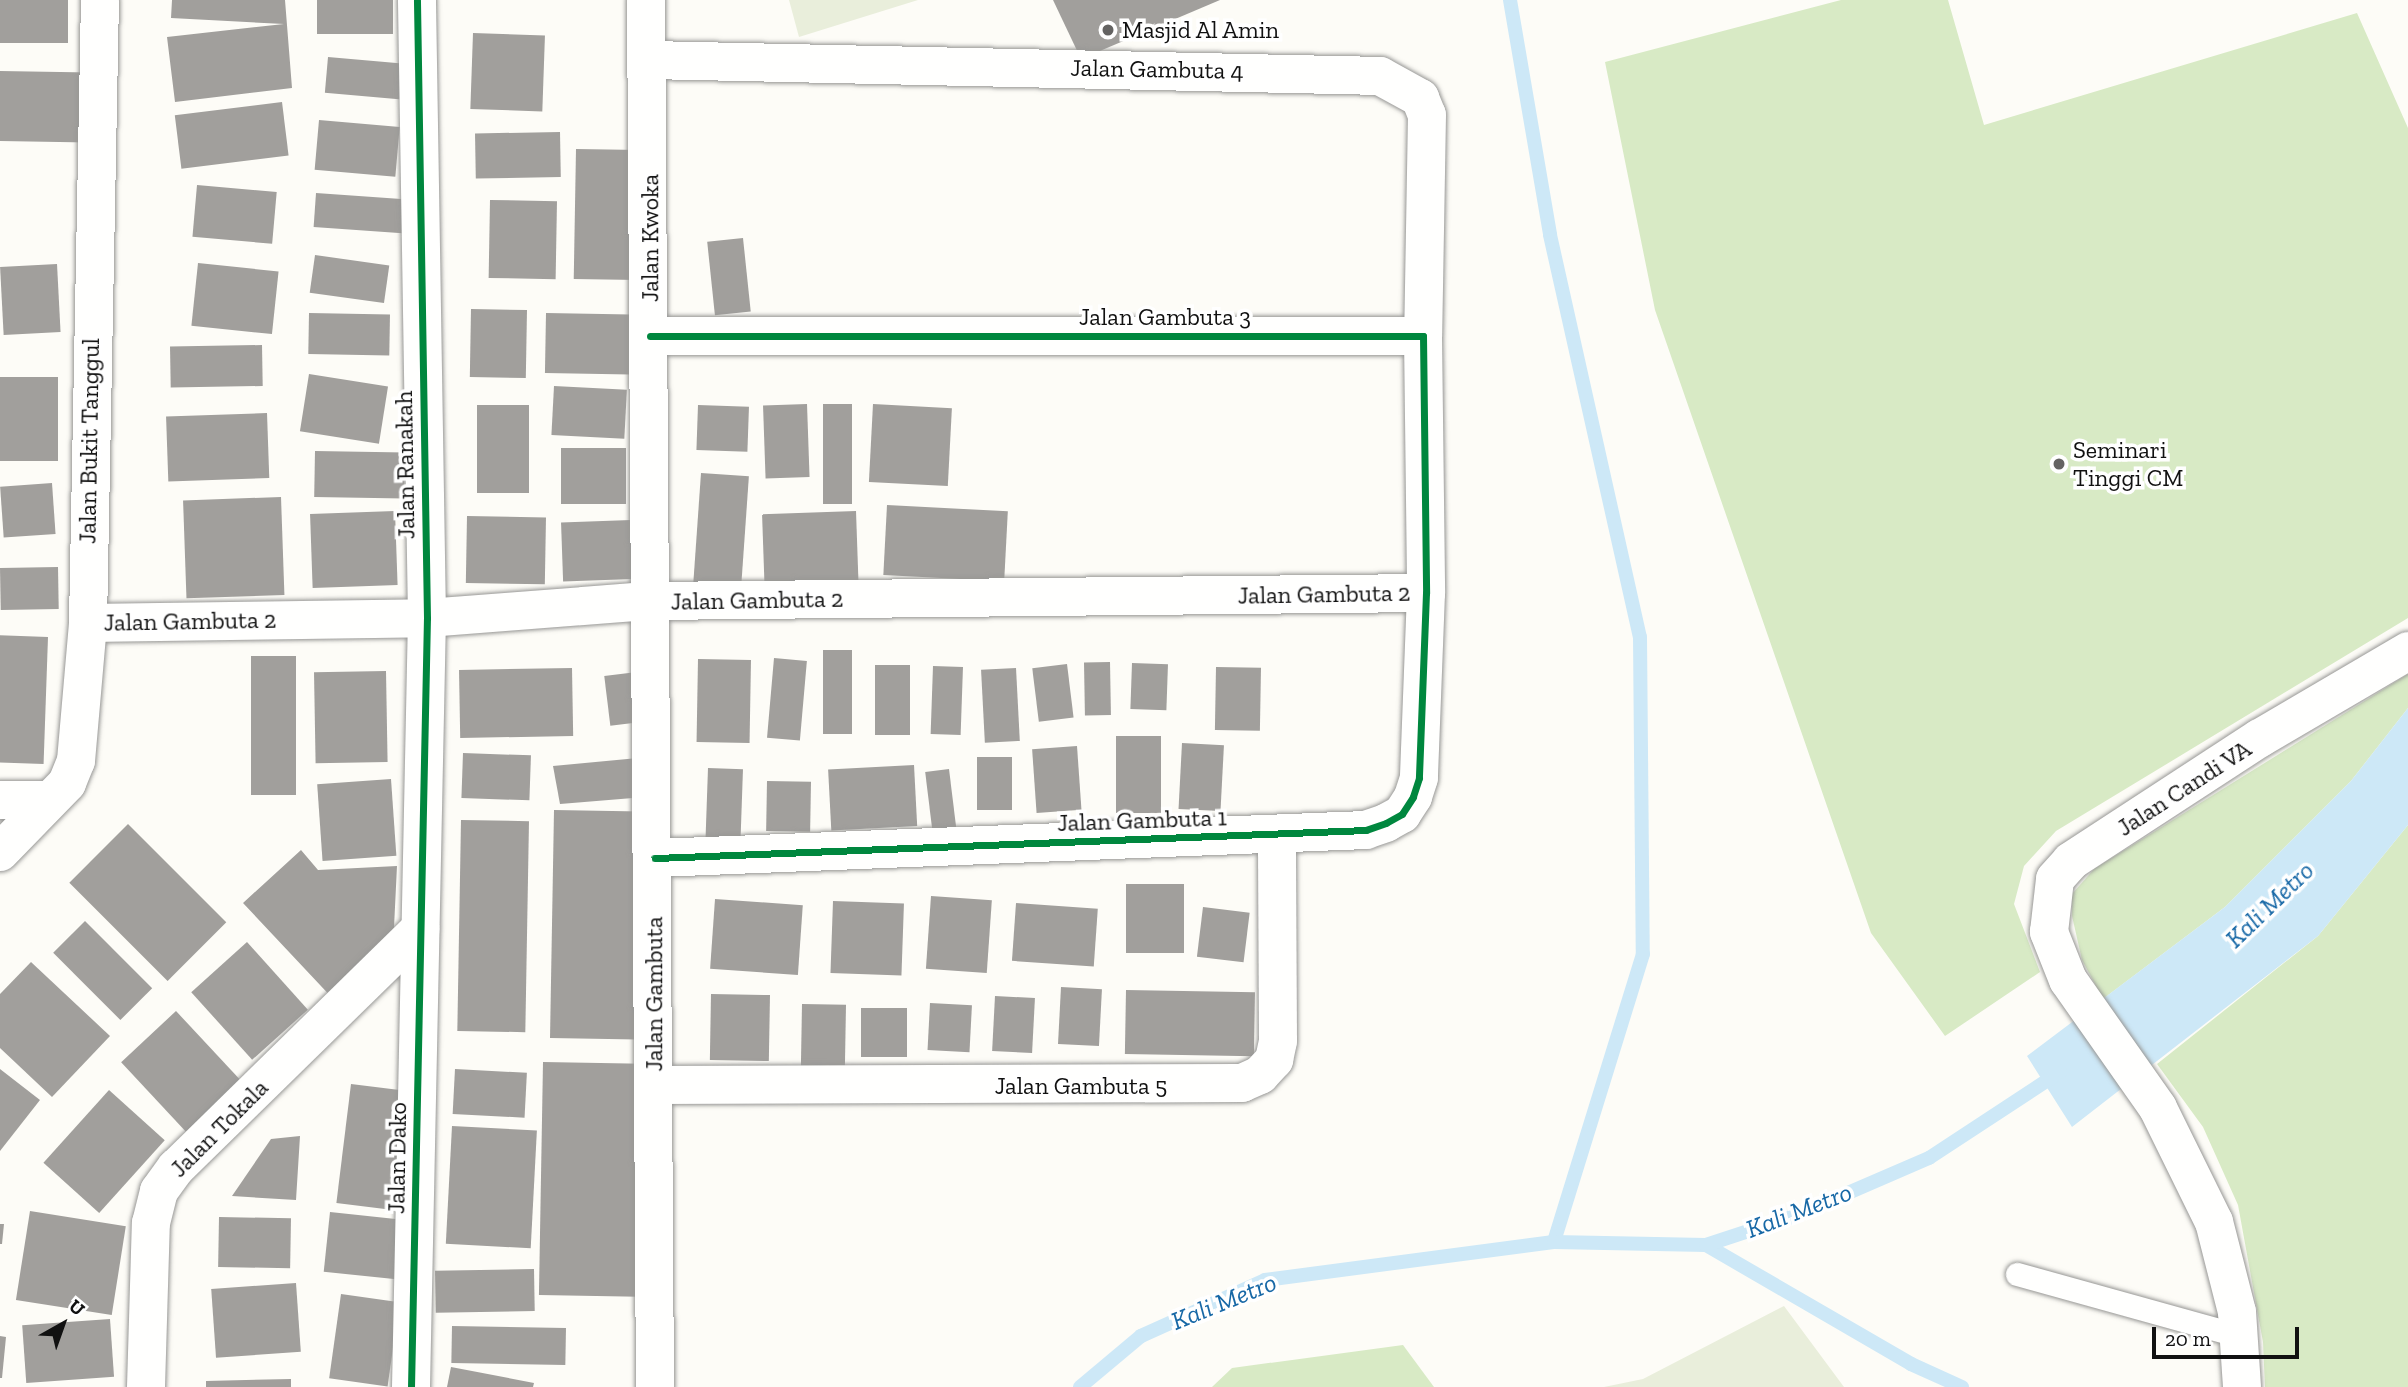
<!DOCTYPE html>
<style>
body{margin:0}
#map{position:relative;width:2408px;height:1387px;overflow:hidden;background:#fdfcf7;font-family:"Zilla Slab",serif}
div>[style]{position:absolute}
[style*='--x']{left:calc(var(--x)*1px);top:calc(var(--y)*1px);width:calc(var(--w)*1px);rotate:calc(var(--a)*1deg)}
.forest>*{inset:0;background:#d8eac5}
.cemetery>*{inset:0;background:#e9eedb}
.water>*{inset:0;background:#cde8f7}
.stream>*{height:14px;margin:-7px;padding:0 7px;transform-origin:7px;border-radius:7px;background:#cde8f7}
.building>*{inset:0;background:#a19f9c;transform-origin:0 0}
.roads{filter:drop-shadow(0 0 2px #979795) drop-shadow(0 0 2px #979795)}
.lane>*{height:23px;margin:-11.5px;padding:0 11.5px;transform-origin:11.5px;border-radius:11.5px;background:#fffffe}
.street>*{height:38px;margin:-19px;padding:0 19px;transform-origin:19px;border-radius:19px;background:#fffffe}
.cycleway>*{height:7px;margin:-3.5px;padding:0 3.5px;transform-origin:3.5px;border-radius:3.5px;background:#00873e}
.dots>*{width:19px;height:19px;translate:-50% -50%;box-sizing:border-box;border:4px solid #fff;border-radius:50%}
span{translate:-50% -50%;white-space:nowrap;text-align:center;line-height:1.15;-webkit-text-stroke:7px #fff;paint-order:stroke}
.poi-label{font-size:24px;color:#111}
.left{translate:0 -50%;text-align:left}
.street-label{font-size:24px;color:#111}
.water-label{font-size:26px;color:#1768a6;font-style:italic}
.north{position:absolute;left:28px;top:1289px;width:70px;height:70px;-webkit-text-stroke:5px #fff;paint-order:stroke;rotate:40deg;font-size:19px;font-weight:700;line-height:28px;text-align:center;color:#111}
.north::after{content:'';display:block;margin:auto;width:24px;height:32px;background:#111;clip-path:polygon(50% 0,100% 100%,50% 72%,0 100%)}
.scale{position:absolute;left:2152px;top:1327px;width:147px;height:32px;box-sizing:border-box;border:4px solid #111;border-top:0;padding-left:9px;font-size:21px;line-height:24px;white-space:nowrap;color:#111;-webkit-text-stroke:5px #fff;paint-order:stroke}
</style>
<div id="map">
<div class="forest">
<div style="clip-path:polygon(1841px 0,1948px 0,1984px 125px,2357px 13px,2408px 128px,2408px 618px,2056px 831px,2024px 866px,2014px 904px,2040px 972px,1945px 1036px,1871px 933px,1655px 310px,1605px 62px)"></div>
<div style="clip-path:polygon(2408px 674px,2408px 708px,2351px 781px,2225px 907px,2103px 999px,2082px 960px,2072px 916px,2072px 894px,2094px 869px)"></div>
<div style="clip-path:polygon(2408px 825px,2408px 1387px,2265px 1387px,2263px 1342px,2238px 1205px,2203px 1127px,2157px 1064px,2318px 936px)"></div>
<div style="clip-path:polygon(1403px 1345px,1434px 1387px,1212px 1387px,1232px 1368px)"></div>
</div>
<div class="cemetery">
<div style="clip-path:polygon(789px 0,918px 0,799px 37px)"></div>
<div style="clip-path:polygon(1784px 1306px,1844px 1387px,1604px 1387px,1643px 1379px)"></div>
</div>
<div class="water">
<div style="clip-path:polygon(2408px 708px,2408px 825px,2318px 936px,2072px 1127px,2027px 1056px,2225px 907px,2351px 781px)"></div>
</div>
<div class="stream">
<div style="--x:1510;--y:0;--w:238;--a:80.3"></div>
<div style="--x:1550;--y:235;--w:412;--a:77.4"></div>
<div style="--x:1640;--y:637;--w:317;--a:89.5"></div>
<div style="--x:1643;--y:954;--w:301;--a:107.2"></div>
<div style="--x:1706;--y:1245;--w:237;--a:30.1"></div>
<div style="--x:1911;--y:1364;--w:56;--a:24.3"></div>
<div style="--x:1080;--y:1387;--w:80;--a:-39.9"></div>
<div style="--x:1141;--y:1336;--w:136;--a:-24.3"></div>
<div style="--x:1265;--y:1280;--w:291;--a:-7.5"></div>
<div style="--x:1554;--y:1242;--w:152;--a:1.1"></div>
<div style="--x:1706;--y:1245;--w:96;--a:-18.2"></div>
<div style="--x:1797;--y:1215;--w:144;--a:-23.4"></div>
<div style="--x:1929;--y:1158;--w:157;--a:-33.3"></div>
</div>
<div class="building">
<div style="left:0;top:0;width:68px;height:43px"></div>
<div style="clip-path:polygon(172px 0,285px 0,292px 88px,175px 102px,167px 37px,284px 24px,171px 18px)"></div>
<div style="left:317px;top:0;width:76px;height:34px"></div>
<div style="clip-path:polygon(1053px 0,1220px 0,1081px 59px)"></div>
<div style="left:473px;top:33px;width:72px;height:76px;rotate:2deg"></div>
<div style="left:328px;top:57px;width:80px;height:36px;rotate:5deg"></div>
<div style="left:0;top:71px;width:90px;height:70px;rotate:1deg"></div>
<div style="left:282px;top:102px;width:54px;height:108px;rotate:83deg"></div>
<div style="left:319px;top:120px;width:81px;height:50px;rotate:5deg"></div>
<div style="left:560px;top:132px;width:45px;height:85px;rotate:89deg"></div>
<div style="left:576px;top:149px;width:64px;height:130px;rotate:1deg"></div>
<div style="left:197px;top:185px;width:80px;height:52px;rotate:5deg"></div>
<div style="left:316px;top:193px;width:89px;height:34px;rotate:4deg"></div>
<div style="left:490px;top:200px;width:67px;height:78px;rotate:1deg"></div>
<div style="left:743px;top:238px;width:74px;height:36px;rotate:84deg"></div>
<div style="left:315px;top:255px;width:75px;height:38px;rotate:8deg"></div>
<div style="left:198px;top:263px;width:81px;height:63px;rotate:6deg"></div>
<div style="left:57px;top:264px;width:68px;height:57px;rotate:87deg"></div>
<div style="left:471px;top:309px;width:56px;height:68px;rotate:1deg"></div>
<div style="left:309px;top:313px;width:81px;height:41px;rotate:1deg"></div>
<div style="left:546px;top:313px;width:99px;height:60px;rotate:1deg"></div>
<div style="left:262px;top:345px;width:41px;height:92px;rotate:89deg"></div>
<div style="left:309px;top:374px;width:80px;height:58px;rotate:9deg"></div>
<div style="left:0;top:377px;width:58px;height:84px"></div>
<div style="left:554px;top:386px;width:73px;height:49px;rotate:3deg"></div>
<div style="left:807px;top:404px;width:73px;height:44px;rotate:88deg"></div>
<div style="left:823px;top:404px;width:29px;height:100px"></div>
<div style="left:873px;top:404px;width:79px;height:78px;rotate:3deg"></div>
<div style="left:477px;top:405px;width:52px;height:88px"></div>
<div style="left:698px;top:405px;width:51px;height:45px;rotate:2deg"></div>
<div style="left:267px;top:413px;width:65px;height:101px;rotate:88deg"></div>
<div style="left:561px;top:448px;width:65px;height:56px"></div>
<div style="left:315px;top:451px;width:90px;height:46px;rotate:1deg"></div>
<div style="left:701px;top:473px;width:48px;height:116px;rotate:4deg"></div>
<div style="left:52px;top:483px;width:51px;height:52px;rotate:86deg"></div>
<div style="left:281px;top:497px;width:98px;height:98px;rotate:88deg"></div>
<div style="left:887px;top:505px;width:121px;height:70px;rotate:3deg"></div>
<div style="left:395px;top:511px;width:74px;height:85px;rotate:88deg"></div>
<div style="left:856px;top:511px;width:71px;height:94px;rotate:88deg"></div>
<div style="left:467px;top:516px;width:79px;height:67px;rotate:1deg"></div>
<div style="left:631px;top:520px;width:59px;height:70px;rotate:88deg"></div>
<div style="left:58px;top:567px;width:42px;height:58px;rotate:89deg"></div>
<div style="left:48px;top:637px;width:127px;height:48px;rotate:92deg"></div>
<div style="left:823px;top:650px;width:29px;height:84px"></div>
<div style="left:251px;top:656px;width:45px;height:139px"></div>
<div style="left:774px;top:658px;width:33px;height:80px;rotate:5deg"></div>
<div style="left:698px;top:659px;width:53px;height:83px;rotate:1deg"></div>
<div style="left:1110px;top:662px;width:53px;height:26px;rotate:89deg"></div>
<div style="left:1132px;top:663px;width:36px;height:46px;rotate:2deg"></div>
<div style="left:1067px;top:664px;width:54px;height:35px;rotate:83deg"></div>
<div style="left:875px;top:665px;width:35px;height:70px"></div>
<div style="left:933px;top:666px;width:30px;height:68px;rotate:2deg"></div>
<div style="left:1216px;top:667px;width:45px;height:63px;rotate:1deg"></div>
<div style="left:572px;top:668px;width:68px;height:113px;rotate:89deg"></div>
<div style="left:1016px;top:668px;width:73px;height:35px;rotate:87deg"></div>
<div style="left:386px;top:671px;width:91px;height:72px;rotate:89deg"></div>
<div style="left:637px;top:672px;width:50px;height:33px;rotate:83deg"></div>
<div style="left:1116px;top:736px;width:45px;height:77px"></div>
<div style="left:1182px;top:743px;width:42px;height:66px;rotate:3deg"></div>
<div style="left:1077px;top:746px;width:64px;height:45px;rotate:86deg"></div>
<div style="left:463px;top:753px;width:68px;height:45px;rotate:2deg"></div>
<div style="left:977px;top:757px;width:35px;height:53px"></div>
<div style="clip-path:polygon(638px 758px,633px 798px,560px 804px,553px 766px)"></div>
<div style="left:914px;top:765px;width:61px;height:86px;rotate:87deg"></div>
<div style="left:708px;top:768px;width:35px;height:80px;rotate:2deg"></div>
<div style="left:949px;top:769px;width:61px;height:24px;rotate:83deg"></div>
<div style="left:391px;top:779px;width:77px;height:74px;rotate:86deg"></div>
<div style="left:767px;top:781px;width:44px;height:50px;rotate:1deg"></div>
<div style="left:554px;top:810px;width:87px;height:228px;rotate:1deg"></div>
<div style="left:461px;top:820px;width:68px;height:211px;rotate:1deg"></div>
<div style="left:128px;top:824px;width:139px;height:83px;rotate:45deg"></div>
<div style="clip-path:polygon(301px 850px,318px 870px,397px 866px,393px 948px,336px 1002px,243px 903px)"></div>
<div style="left:1126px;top:884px;width:58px;height:69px"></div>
<div style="left:931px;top:896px;width:61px;height:73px;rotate:4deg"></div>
<div style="left:715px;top:899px;width:88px;height:70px;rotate:4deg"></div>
<div style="left:833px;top:901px;width:71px;height:72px;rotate:2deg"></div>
<div style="left:1016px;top:903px;width:82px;height:58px;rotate:4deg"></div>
<div style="left:1203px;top:907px;width:47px;height:50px;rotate:7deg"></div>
<div style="left:85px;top:921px;width:95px;height:45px;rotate:45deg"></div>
<div style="left:247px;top:942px;width:91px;height:75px;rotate:48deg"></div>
<div style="clip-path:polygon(31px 962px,110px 1036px,52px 1097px,0 1048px,0 994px)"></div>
<div style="left:1061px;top:987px;width:41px;height:57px;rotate:3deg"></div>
<div style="left:1126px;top:990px;width:129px;height:64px;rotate:1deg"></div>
<div style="left:711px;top:994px;width:59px;height:66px;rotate:1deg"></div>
<div style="left:995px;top:996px;width:40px;height:55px;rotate:3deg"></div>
<div style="left:930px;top:1003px;width:42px;height:47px;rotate:3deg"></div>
<div style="left:802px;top:1004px;width:44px;height:65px;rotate:1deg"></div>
<div style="left:907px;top:1008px;width:49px;height:46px;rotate:90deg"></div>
<div style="left:176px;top:1011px;width:95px;height:75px;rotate:47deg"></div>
<div style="left:543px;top:1062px;width:100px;height:233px;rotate:1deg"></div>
<div style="clip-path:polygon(0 1069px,40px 1100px,0 1151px)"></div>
<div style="left:455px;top:1069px;width:72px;height:45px;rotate:3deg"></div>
<div style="left:351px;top:1084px;width:55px;height:120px;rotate:7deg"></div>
<div style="left:109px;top:1090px;width:75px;height:98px;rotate:42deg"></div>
<div style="left:452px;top:1126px;width:85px;height:118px;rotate:3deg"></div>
<div style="clip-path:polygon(300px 1136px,296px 1200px,232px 1196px,271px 1139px)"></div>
<div style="left:30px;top:1211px;width:97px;height:90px;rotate:9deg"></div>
<div style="left:330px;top:1212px;width:73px;height:60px;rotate:6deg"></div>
<div style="left:219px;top:1217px;width:72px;height:50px;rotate:1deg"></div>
<div style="clip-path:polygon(0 1224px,4px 1224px,2px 1244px,0 1244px)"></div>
<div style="left:534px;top:1269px;width:42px;height:99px;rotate:89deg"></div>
<div style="left:296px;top:1283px;width:69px;height:85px;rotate:86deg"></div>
<div style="left:341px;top:1294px;width:59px;height:85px;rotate:8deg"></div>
<div style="left:110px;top:1319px;width:58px;height:88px;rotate:86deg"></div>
<div style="left:452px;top:1326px;width:114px;height:37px;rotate:1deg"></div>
<div style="clip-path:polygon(0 1336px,6px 1337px,2px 1378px,0 1378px)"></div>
<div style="clip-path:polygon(451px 1367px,534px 1383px,533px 1387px,447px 1387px)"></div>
<div style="clip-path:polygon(291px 1379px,291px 1387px,206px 1387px,206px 1381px)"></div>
</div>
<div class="roads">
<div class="lane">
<div style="--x:2017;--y:1274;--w:231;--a:15.5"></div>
</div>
<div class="street">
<div style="--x:646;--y:0;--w:1387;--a:89.63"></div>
<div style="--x:649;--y:60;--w:731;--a:1.25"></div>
<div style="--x:1380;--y:76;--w:46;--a:28.8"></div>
<div style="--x:1420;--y:98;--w:18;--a:68"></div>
<div style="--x:1427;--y:115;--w:221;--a:91"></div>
<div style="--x:650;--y:336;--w:773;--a:0"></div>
<div style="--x:1423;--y:336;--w:257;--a:89.3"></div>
<div style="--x:1426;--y:593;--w:185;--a:92.2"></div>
<div style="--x:1419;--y:778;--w:20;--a:108"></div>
<div style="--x:1413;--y:797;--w:20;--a:123"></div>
<div style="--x:1402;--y:814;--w:18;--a:151"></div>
<div style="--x:1386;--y:823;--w:21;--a:161"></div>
<div style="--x:1366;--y:830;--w:712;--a:177.74"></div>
<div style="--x:88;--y:623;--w:339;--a:-0.8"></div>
<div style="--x:427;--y:618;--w:224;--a:-4.4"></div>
<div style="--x:650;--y:601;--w:776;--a:-0.59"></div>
<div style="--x:0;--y:800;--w:49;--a:0"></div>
<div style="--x:0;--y:852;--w:96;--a:-45.8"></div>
<div style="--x:67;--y:783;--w:24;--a:-68"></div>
<div style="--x:76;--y:761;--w:139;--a:-85"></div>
<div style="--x:88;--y:623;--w:623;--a:-88.9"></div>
<div style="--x:654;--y:1085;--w:588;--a:-0.19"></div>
<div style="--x:1242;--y:1083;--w:20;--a:-24"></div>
<div style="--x:1260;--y:1075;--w:21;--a:-47"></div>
<div style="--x:1274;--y:1060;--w:19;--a:-78"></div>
<div style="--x:1278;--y:1041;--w:207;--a:-90.3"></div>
<div style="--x:146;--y:1387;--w:164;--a:-88.3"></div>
<div style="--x:151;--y:1223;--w:33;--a:-76"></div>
<div style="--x:159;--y:1191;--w:29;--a:-54"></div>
<div style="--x:176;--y:1168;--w:342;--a:-44.4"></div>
<div style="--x:411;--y:1387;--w:769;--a:-88.81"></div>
<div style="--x:427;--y:618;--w:618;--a:-90.93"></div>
<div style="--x:2242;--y:1387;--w:75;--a:-93.8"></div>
<div style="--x:2237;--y:1312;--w:93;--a:-104.3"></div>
<div style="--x:2214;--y:1222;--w:127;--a:-116.2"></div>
<div style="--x:2158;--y:1108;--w:156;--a:-125.1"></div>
<div style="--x:2068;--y:980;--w:52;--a:-111.6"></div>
<div style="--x:2049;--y:932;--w:53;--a:-83.5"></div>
<div style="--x:2055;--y:879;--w:24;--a:-48"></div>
<div style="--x:2071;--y:861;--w:225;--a:-33.1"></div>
<div style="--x:2260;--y:738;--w:172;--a:-30.4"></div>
</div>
</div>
<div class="cycleway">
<div style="--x:650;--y:336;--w:773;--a:0"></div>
<div style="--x:1423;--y:336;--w:257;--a:89.3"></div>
<div style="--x:1426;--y:593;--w:185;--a:92.2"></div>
<div style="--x:1419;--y:778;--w:20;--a:108"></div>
<div style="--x:1413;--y:797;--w:20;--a:123"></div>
<div style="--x:1402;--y:814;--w:18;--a:151"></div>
<div style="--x:1386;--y:823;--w:21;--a:161"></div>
<div style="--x:1366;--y:830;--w:712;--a:177.74"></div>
<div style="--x:411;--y:1387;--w:769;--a:-88.81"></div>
<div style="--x:427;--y:618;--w:618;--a:-90.93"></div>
</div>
<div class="dots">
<div style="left:1108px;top:30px;background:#646362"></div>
<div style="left:2059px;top:464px;background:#646362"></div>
</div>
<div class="poi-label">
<span class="left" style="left:1122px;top:30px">Masjid Al Amin</span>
<span class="left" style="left:2073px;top:464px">Seminari<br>Tinggi CM</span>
</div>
<div class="street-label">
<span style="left:1157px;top:69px;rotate:1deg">Jalan Gambuta 4</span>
<span style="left:650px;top:238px;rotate:-90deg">Jalan Kwoka</span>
<span style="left:1165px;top:317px">Jalan Gambuta 3</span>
<span style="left:89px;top:441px;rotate:-89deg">Jalan Bukit Tanggul</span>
<span style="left:405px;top:465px;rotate:-91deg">Jalan Ranakah</span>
<span style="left:1324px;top:594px;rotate:-1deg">Jalan Gambuta 2</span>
<span style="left:757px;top:600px;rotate:-1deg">Jalan Gambuta 2</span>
<span style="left:190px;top:621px;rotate:-1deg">Jalan Gambuta 2</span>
<span style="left:2184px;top:788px;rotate:-33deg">Jalan Candi VA</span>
<span style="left:1142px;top:820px;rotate:-2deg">Jalan Gambuta 1</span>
<span style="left:654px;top:994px;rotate:-90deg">Jalan Gambuta</span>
<span style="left:1081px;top:1086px">Jalan Gambuta 5</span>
<span style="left:219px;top:1128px;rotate:-45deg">Jalan Tokala</span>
<span style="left:397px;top:1158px;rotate:-89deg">Jalan Dako</span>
</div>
<div class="water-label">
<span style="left:2270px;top:905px;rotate:-44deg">Kali Metro</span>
<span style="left:1799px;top:1211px;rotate:-21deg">Kali Metro</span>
<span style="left:1224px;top:1302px;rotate:-22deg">Kali Metro</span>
</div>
<div class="north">U</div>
<div class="scale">20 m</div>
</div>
